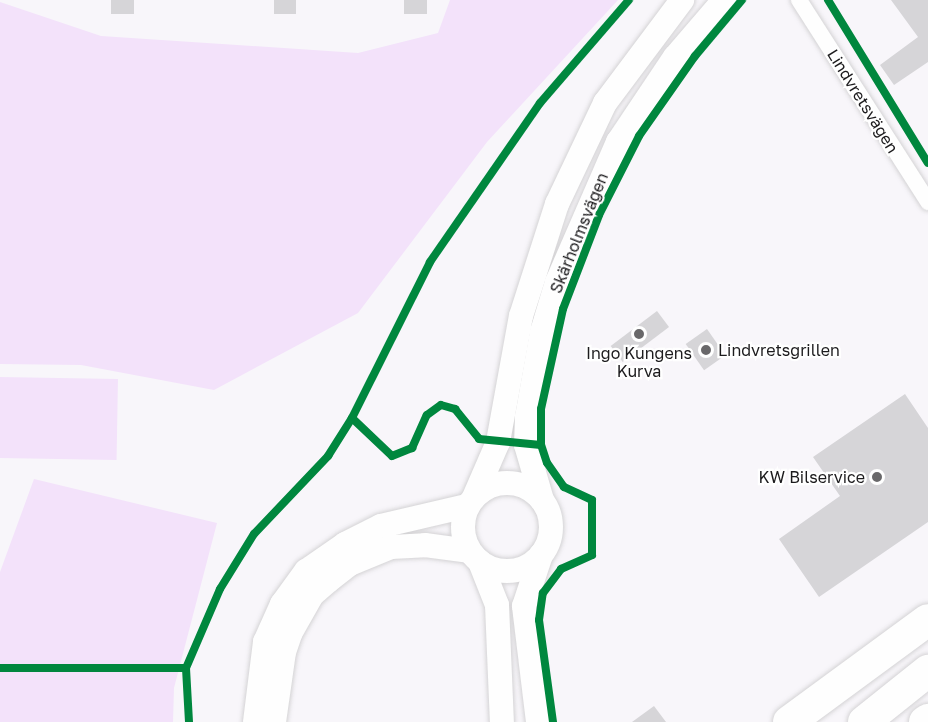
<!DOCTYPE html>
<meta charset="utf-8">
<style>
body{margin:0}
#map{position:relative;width:928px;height:722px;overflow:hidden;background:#f8f6fa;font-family:"Golos Text",sans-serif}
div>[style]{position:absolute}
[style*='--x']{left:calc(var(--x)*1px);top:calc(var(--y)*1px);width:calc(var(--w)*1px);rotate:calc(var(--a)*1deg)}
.green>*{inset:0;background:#f3e2fa;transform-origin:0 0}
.building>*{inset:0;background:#d6d5d8;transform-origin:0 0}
.roads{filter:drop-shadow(0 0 2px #d4d3d5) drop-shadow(0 0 2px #d4d3d5)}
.street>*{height:16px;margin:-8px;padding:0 8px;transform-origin:8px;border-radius:8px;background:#fefefe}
.secondary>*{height:24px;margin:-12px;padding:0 12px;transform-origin:12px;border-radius:12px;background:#fefefe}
.secondary>.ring{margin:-12px;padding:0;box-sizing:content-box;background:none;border:24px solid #fefefe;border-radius:50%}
.highway>*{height:32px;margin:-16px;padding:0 16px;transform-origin:16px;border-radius:16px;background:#fefefe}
.cycleway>*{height:8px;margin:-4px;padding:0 4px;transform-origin:4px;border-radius:4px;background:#00873e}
.dots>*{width:16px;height:16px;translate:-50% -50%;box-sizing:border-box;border:3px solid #fff;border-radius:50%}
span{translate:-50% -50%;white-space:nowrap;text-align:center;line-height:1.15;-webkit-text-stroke:4.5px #fff;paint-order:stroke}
.street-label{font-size:16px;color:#1c1b1d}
.poi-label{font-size:16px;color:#1c1b1d}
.left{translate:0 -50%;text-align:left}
.right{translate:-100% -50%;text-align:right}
</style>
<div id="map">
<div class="green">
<div style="clip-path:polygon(450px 0,618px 0,487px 142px,358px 313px,214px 390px,81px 365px,0 364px,0 2px,101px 36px,358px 53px,438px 33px)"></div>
<div style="left:0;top:377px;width:118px;height:81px;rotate:1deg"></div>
<div style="clip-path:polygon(34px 479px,217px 523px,174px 688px,173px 722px,0 722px,0 572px)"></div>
</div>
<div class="building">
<div style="left:111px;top:0;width:23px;height:14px"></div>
<div style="left:274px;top:0;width:22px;height:14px"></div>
<div style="left:404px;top:0;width:23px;height:14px"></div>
<div style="clip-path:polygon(891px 0,928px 0,928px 62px,894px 85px,880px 65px,918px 37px)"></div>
<div style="left:657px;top:311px;width:20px;height:58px;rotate:53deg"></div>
<div style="left:707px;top:329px;width:32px;height:26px;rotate:55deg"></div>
<div style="clip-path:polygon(905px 394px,928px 428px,928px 522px,819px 597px,779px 539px,840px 496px,813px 457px)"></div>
<div style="clip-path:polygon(654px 706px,666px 722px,632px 722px)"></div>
</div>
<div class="roads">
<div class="street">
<div style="--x:799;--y:0;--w:240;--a:57.4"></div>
</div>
<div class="secondary">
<div class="ring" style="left:463px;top:483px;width:64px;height:64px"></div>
<div style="--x:475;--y:495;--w:58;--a:-66.5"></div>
<div style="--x:498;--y:442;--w:128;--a:-79.7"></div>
<div style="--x:521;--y:316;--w:118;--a:-72.2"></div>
<div style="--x:557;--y:204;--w:112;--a:-64.6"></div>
<div style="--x:605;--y:103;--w:129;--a:-53.2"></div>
<div style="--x:542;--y:500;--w:57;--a:-106.2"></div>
<div style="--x:526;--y:445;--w:28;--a:-88"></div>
<div style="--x:527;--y:417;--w:86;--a:-80"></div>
<div style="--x:542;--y:332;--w:52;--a:-73.3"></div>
<div style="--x:557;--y:282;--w:153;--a:-66.5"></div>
<div style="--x:618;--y:142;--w:102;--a:-56.2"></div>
<div style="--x:675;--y:57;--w:75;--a:-49.3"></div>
<div style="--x:480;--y:562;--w:46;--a:68.4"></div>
<div style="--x:497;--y:605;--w:117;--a:87.6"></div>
<div style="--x:255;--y:722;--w:81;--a:-82.9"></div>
<div style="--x:265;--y:642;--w:42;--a:-65.9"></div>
<div style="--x:282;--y:604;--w:41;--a:-54"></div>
<div style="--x:306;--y:571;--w:47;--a:-34.7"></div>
<div style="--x:345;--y:544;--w:40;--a:-26.6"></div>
<div style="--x:381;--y:526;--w:88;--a:-13.1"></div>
<div style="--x:274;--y:722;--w:71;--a:-81.9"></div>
<div style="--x:284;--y:652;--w:21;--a:-71"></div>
<div style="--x:291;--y:632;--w:43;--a:-60.4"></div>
<div style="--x:312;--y:595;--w:21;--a:-41"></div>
<div style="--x:328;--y:581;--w:28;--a:-38"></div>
<div style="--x:350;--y:564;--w:44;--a:-22.5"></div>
<div style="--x:391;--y:547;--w:34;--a:-3"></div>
<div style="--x:425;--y:545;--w:44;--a:7.8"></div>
<div style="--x:538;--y:722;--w:117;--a:-96.9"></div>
<div style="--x:524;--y:606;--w:54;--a:-71.6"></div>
</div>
<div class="highway">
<div style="--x:789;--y:722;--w:172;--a:-36.3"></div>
<div style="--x:864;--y:722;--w:82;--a:-38.6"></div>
<div style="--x:925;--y:722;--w:4;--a:-34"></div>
</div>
</div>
<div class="cycleway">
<div style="--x:828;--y:0;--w:191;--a:58.5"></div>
<div style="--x:352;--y:418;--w:55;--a:43.5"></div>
<div style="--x:392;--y:456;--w:22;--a:-22"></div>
<div style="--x:412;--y:448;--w:36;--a:-66"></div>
<div style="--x:427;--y:415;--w:17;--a:-36"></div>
<div style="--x:441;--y:405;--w:15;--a:16"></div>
<div style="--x:455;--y:409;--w:38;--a:51"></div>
<div style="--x:479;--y:439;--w:62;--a:5.5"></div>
<div style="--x:0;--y:668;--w:186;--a:0"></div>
<div style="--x:189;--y:722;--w:54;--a:-93.2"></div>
<div style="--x:186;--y:668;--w:86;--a:-66.7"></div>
<div style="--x:220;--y:589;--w:65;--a:-58.3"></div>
<div style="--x:254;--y:534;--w:108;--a:-46.5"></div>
<div style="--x:328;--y:456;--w:45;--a:-57.7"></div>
<div style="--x:352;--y:418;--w:174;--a:-63.4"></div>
<div style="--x:430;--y:262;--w:193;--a:-55.3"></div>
<div style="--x:540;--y:103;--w:136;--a:-49.2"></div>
<div style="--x:553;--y:722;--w:103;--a:-97.8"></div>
<div style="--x:539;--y:620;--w:27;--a:-82"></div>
<div style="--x:543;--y:593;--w:30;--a:-53"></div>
<div style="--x:561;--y:569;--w:34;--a:-24"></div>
<div style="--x:592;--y:555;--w:55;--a:-90"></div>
<div style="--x:592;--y:500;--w:31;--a:-155"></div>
<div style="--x:564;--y:487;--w:29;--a:-125"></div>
<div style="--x:547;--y:463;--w:19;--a:-108"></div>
<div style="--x:541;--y:445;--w:36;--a:-90"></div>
<div style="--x:541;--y:409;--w:102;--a:-77.6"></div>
<div style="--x:563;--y:309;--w:101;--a:-69"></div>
<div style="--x:599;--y:215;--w:89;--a:-63.1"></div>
<div style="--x:639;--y:136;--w:98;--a:-55"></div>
<div style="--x:695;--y:56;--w:73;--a:-50"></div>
</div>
<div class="dots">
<div style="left:639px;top:334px;background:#69686a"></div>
<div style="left:706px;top:350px;background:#69686a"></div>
<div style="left:877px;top:477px;background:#69686a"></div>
</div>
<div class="street-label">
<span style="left:863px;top:101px;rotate:58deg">Lindvretsvägen</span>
<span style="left:579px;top:233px;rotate:-68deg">Skärholmsvägen</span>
</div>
<div class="poi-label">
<span class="left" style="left:718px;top:350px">Lindvretsgrillen</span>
<span style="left:639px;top:362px">Ingo Kungens<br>Kurva</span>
<span class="right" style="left:865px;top:477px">KW Bilservice</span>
</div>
</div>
